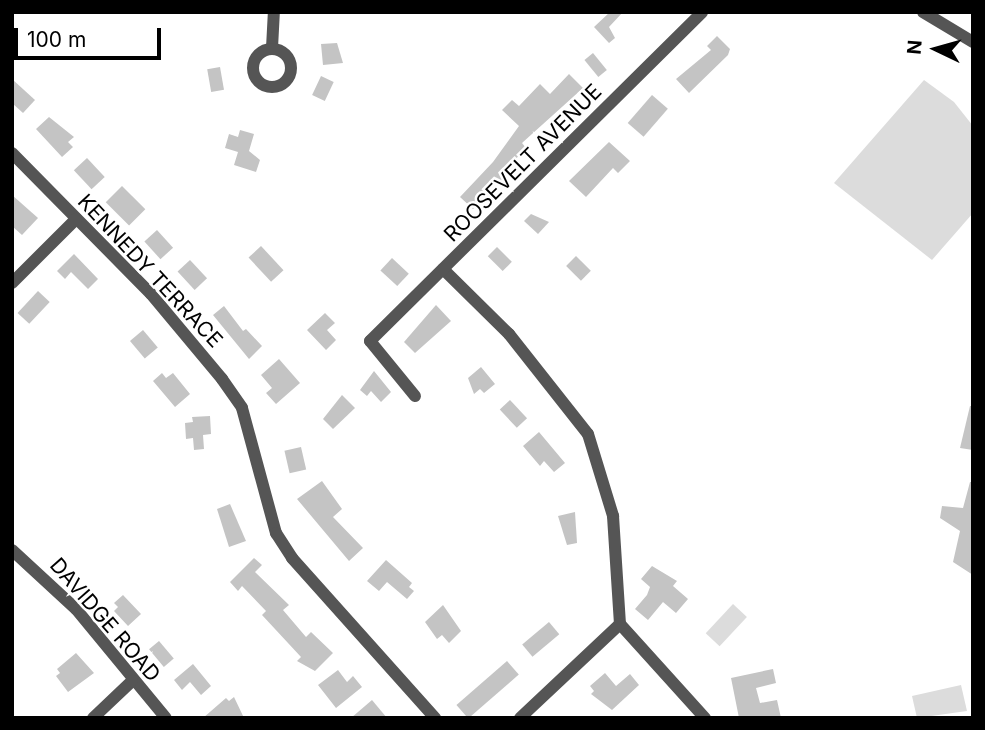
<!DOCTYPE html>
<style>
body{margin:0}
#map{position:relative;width:985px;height:730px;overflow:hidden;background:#fff;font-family:Inter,sans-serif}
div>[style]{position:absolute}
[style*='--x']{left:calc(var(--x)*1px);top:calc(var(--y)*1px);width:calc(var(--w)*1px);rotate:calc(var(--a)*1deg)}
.green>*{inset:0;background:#dcdcdc;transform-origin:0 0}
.building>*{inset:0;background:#c4c4c4;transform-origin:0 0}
.minor>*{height:12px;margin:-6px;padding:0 6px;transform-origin:6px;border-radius:6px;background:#555}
.minor>.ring{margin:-6px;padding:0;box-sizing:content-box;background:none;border:12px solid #555;border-radius:50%}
span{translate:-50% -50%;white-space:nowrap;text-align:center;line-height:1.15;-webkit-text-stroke:5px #fff;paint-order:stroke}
.street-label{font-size:21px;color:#000}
.frame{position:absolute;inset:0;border:14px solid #000;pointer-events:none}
.north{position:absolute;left:901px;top:14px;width:70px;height:70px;-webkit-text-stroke:5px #fff;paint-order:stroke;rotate:275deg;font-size:19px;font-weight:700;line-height:28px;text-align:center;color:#000}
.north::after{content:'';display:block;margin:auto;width:24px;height:32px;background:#000;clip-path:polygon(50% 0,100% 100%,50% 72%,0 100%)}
.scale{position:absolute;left:14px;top:28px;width:147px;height:32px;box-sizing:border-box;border:4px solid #000;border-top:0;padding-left:9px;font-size:21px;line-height:24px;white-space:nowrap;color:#000;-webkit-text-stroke:5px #fff;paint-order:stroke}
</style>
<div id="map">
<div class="green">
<div style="clip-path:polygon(924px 80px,954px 102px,973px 126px,973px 213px,932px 260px,834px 183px)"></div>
<div style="left:733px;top:604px;width:19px;height:40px;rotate:43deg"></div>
<div style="clip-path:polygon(961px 685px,967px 711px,917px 718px,912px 696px)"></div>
</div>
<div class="building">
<div style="clip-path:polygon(610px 12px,623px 12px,609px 27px,615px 38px,609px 43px,594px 27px)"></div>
<div style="clip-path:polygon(717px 36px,730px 49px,728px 55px,689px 93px,676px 79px,711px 50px,707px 46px)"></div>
<div style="clip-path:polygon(337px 43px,343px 63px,323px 65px,321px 44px)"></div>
<div style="left:593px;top:53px;width:22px;height:11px;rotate:51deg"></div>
<div style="left:220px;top:67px;width:23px;height:13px;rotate:80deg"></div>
<div style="clip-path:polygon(569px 74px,583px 88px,522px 143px,526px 148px,512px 163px,517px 167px,473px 209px,460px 197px,493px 162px,519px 126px,502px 110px,512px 100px,519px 106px,540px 84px,550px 94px)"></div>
<div style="left:321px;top:76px;width:14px;height:21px;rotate:25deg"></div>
<div style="clip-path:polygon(12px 79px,35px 100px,23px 113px,12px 103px)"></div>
<div style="left:652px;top:95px;width:21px;height:37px;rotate:41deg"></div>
<div style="clip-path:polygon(49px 117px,74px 137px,68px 142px,73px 147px,62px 157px,36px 129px)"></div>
<div style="clip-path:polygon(240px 130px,254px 134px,249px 151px,260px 160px,256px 172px,234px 165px,238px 152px,225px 148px,229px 134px,238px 137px)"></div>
<div style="clip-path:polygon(609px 142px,630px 161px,618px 173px,613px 168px,586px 197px,569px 181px)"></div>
<div style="left:87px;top:158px;width:26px;height:18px;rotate:47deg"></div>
<div style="left:122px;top:186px;width:33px;height:23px;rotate:45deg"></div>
<div style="clip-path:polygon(12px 195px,38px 218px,22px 235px,12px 226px)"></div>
<div style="clip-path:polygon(531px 214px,549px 222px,538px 234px,524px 221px)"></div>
<div style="left:157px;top:230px;width:24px;height:17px;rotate:48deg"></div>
<div style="left:261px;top:246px;width:33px;height:17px;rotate:47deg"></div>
<div style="left:497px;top:247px;width:21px;height:13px;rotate:45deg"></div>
<div style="clip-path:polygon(74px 254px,98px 279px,88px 289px,71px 272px,65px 279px,57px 271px)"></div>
<div style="left:576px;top:256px;width:21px;height:14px;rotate:45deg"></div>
<div style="left:392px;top:258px;width:23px;height:17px;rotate:43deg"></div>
<div style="left:190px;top:260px;width:25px;height:17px;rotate:47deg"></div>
<div style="left:38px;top:291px;width:16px;height:30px;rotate:43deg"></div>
<div style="clip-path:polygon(436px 305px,451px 321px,415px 353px,404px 342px)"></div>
<div style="clip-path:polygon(224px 306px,243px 331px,246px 329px,262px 346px,249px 359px,213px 315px)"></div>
<div style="clip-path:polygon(325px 313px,335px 323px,327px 330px,336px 340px,326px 350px,307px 330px)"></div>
<div style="left:143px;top:330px;width:23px;height:17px;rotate:50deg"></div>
<div style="clip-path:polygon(279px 359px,300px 383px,276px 404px,266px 393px,272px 388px,261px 375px)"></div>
<div style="clip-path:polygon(481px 367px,495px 384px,484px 393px,480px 389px,474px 394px,468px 378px)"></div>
<div style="clip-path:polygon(374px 371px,391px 392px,381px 402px,371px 391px,367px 396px,360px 390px)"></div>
<div style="clip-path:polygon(162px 373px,166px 378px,173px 373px,190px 394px,175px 407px,153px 381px)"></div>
<div style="clip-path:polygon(342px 395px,355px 408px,333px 429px,323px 419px)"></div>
<div style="left:510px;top:400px;width:25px;height:14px;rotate:47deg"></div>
<div style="clip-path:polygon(970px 406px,973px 406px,973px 450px,960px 448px)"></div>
<div style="clip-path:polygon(210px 416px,211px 434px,203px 435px,204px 449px,194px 450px,193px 438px,186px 439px,185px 423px,193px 422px,192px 417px)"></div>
<div style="clip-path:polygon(539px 432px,565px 463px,554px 472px,544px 461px,540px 466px,523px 446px)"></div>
<div style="left:301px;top:447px;width:23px;height:17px;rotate:77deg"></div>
<div style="clip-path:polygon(322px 481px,342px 509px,333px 517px,363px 548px,349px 561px,297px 499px)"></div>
<div style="clip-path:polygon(970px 482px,973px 482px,973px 575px,953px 562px,960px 531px,940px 518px,942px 506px,963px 508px)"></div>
<div style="clip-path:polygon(230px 504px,246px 541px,229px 547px,217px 509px)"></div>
<div style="clip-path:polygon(575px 512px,577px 543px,567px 545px,558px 516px)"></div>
<div style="clip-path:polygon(254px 558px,262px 565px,255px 572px,289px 605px,283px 610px,306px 637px,311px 632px,333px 653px,315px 671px,297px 661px,301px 657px,262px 615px,266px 611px,242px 586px,238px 591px,230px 582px)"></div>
<div style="clip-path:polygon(386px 560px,412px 583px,409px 587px,414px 591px,407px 599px,387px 582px,379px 591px,367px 581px)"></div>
<div style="clip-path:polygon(652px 566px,677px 581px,673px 586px,688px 599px,676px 613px,663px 602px,648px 620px,635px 609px,647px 595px,650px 587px,641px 579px)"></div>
<div style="clip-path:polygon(123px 595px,141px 614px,128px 626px,114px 611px,118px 607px,114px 603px)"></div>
<div style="clip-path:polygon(443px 605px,461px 631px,449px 643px,442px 635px,437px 639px,425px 622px)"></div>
<div style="left:549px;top:622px;width:16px;height:35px;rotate:50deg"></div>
<div style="left:159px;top:641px;width:23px;height:13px;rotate:50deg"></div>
<div style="clip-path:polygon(76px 653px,94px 673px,68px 692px,56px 676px,60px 673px,57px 669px)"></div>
<div style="left:507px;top:661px;width:18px;height:67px;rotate:49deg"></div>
<div style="clip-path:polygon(193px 664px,211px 686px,201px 695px,190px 682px,182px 690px,174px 680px)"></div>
<div style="clip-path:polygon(773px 669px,776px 683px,756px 688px,760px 703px,777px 700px,781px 718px,739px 718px,731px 678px)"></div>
<div style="clip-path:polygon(338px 670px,347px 682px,353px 676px,362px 687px,336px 708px,318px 685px)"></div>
<div style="clip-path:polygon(605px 673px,616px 686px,630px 674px,639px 685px,612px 710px,591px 694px,594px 691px,590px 686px)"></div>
<div style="clip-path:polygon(234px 697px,244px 718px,203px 718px,226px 698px,229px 701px)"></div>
<div style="clip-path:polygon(372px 700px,387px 718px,351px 718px)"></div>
</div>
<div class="minor">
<div style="--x:923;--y:12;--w:58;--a:31"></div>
<div style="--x:272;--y:48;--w:36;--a:-87"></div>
<div class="ring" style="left:253px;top:49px;width:26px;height:26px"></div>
<div style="--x:12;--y:153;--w:198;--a:45.4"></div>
<div style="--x:151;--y:294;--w:111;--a:50.1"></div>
<div style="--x:222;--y:379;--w:35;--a:55"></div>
<div style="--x:242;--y:408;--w:130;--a:74.8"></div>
<div style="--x:276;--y:533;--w:30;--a:57"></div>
<div style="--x:292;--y:558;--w:215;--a:48.2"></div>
<div style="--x:443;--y:269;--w:93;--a:44.6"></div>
<div style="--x:509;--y:334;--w:127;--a:51.7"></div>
<div style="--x:588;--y:434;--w:86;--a:73"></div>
<div style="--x:613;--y:516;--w:108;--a:86.3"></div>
<div style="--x:620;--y:624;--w:127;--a:47.9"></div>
<div style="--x:12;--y:283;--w:91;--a:-45"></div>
<div style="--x:415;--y:396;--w:71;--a:-129.3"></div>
<div style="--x:370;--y:341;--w:467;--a:-44.7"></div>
<div style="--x:12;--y:550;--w:87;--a:42.7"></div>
<div style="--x:76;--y:609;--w:141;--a:50.5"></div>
<div style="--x:93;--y:718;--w:54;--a:-43.5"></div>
<div style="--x:520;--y:718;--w:137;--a:-43.2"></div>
</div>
<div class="street-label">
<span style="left:523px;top:163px;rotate:-45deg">ROOSEVELT AVENUE</span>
<span style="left:150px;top:271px;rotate:47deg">KENNEDY TERRACE</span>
<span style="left:105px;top:620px;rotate:49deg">DAVIDGE ROAD</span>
</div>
<div class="frame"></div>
<div class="north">N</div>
<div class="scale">100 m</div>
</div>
